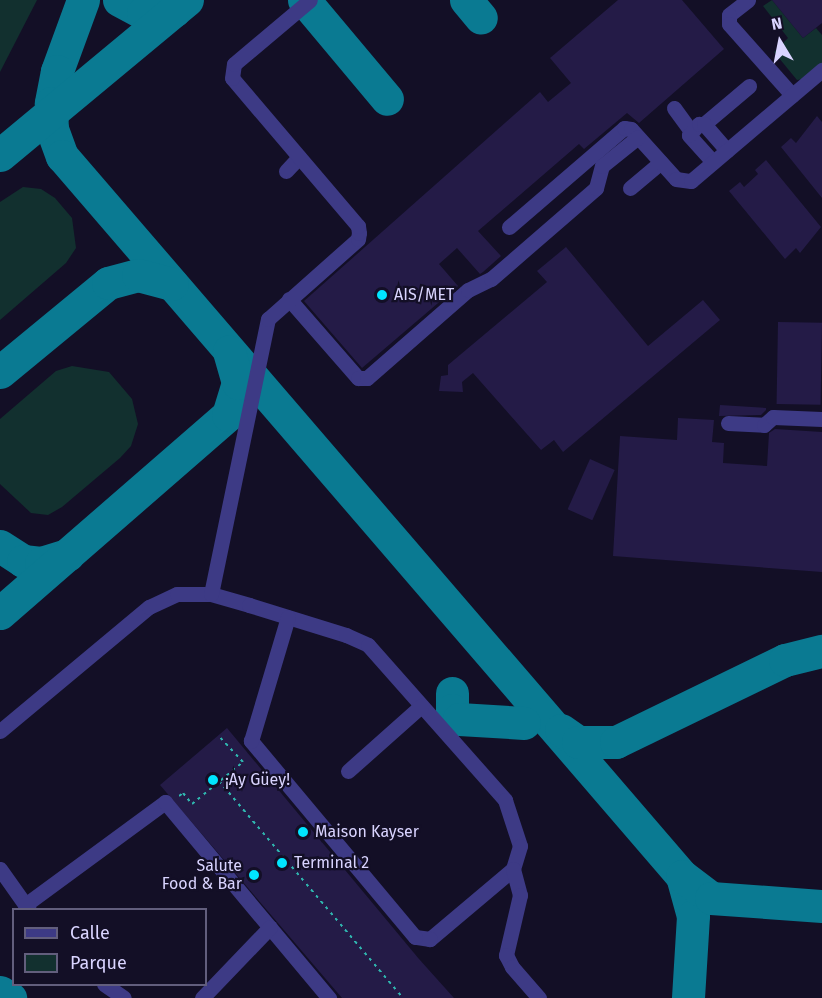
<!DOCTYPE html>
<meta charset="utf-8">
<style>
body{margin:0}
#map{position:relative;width:822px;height:998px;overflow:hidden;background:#130f26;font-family:"Fira Sans",sans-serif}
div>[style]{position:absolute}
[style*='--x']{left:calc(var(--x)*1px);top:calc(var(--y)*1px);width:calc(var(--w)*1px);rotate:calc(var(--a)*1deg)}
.green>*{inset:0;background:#12302f}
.taxiway>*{height:33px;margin:-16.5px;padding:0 16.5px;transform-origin:16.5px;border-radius:16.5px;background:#0a7a92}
.building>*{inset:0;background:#241b47;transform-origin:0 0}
.path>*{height:2px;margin-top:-1px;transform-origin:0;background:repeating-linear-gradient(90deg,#2fb8b0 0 3px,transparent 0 7.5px)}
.minor>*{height:15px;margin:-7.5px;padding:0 7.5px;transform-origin:7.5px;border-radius:7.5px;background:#3d3a85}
.dots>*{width:16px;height:16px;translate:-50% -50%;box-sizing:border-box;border:3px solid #130f26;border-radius:50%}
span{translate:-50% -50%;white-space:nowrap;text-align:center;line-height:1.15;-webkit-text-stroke:4.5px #130f26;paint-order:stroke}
.poi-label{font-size:16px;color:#d9d4ff}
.left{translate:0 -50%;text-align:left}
.right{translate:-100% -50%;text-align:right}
.legend{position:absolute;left:12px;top:908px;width:195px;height:78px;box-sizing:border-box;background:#130f26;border:2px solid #625e7d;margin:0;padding:8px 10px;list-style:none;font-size:18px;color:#d9d4ff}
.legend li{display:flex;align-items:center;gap:12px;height:30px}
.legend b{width:30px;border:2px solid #625e7d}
.north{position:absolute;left:750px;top:12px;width:60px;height:60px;-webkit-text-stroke:4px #130f26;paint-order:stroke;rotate:350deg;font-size:16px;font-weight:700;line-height:24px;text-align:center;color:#d9d4ff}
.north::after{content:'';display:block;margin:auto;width:21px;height:27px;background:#d9d4ff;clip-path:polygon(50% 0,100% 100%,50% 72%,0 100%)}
</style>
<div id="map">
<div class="green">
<div style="clip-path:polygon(0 0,37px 0,0 72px)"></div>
<div style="clip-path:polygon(772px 0,803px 38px,816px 28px,822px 35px,822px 67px,809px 78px,797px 80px,774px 52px,788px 38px,763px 6px)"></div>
<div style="clip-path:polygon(23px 187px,41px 189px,55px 198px,72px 218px,76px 248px,66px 263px,0 320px,0 202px)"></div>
<div style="clip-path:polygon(72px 366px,109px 372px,132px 399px,138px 424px,131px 446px,120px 458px,62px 507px,48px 515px,31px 513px,0 484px,0 419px,56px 371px)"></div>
</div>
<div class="taxiway">
<div style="--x:83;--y:0;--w:76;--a:110.1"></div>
<div style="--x:57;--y:71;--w:33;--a:101"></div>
<div style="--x:51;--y:103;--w:26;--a:88"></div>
<div style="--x:52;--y:129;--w:29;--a:70"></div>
<div style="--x:62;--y:156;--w:950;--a:49.27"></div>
<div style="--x:682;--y:876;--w:41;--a:74.6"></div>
<div style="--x:693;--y:916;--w:82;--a:93.5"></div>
<div style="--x:119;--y:0;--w:27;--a:28"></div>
<div style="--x:143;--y:13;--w:31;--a:-4"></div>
<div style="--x:304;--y:0;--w:129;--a:50"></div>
<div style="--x:466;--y:0;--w:23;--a:50"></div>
<div style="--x:0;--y:155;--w:243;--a:-39.7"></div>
<div style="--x:0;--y:372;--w:140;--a:-39.5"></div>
<div style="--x:108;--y:283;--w:31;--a:-15"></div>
<div style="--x:138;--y:275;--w:35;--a:15"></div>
<div style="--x:0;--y:546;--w:27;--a:33"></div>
<div style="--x:23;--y:561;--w:18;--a:6"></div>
<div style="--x:41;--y:563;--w:28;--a:-17"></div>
<div style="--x:0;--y:613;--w:302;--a:-41"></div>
<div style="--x:228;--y:415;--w:34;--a:-73"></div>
<div style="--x:238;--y:383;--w:33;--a:-106"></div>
<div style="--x:452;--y:693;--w:17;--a:90"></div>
<div style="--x:452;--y:710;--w:11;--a:52"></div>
<div style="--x:459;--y:719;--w:65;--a:3.5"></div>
<div style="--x:561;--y:730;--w:21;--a:35"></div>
<div style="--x:578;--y:742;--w:38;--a:0"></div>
<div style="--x:616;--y:742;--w:188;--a:-25.9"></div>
<div style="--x:785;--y:660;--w:38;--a:-14"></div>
<div style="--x:682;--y:876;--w:36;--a:37"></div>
<div style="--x:711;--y:898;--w:111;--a:4.1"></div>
<div style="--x:0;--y:992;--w:12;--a:31"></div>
</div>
<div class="building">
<div style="clip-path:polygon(618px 0,682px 0,724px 49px,639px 123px,627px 113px,584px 149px,579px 144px,478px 231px,501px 256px,483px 272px,480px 274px,457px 248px,439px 264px,458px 286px,362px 368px,304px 301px,540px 92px,548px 102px,571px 83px,550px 58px)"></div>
<div style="clip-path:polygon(772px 0,822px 0,822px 23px,803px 38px)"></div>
<div style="clip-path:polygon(817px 116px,822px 122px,822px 198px,781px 147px,791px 138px,796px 143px)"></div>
<div style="clip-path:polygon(766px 160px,821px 227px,800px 253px,796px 248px,785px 259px,729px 191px,740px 182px,744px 187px,758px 174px,755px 170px)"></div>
<div style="clip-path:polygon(566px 247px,648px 346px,703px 300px,720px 320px,563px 452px,554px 440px,541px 450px,473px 373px,462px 382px,463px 392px,439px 391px,441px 376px,448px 375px,448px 365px,547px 282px,537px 271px)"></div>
<div style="left:778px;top:322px;width:44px;height:82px;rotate:1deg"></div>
<div style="clip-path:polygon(720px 405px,766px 408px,766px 410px,761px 415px,719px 416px)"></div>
<div style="clip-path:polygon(678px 418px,714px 420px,712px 442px,724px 443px,723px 463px,767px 466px,769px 433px,775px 429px,822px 432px,822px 572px,613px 556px,620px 436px,677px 440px)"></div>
<div style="left:590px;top:459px;width:27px;height:55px;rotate:24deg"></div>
<div style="clip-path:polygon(227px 728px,419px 959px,454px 998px,342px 998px,160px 785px)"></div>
</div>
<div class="path">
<div style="--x:219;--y:781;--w:285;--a:49.7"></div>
<div style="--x:179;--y:796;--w:5;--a:-37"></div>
<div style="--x:183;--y:793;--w:14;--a:51"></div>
<div style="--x:192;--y:804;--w:66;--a:-39.5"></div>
<div style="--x:243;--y:762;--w:33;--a:-133"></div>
</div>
<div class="minor">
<div style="--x:748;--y:0;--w:24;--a:142"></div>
<div style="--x:729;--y:15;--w:9;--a:90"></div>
<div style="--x:729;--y:24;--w:95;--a:48.4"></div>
<div style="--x:674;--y:108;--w:29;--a:54"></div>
<div style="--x:704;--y:124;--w:59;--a:-40.2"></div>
<div style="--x:713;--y:162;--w:36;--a:-132"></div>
<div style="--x:689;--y:135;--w:15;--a:-48"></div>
<div style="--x:699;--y:124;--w:5;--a:0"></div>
<div style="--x:704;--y:124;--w:35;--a:49"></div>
<div style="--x:286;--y:171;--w:19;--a:-47"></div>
<div style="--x:630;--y:188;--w:40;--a:-40"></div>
<div style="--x:509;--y:227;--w:152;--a:-40.7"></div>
<div style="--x:624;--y:128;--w:7;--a:8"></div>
<div style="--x:631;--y:129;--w:67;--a:48"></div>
<div style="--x:676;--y:179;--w:15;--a:8"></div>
<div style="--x:691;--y:181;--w:172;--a:-40.3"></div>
<div style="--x:289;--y:299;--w:105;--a:48.9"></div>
<div style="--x:358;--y:378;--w:9;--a:0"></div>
<div style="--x:367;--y:378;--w:134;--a:-41.1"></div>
<div style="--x:468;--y:290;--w:25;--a:-26"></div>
<div style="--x:491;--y:279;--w:139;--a:-40.9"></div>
<div style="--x:596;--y:188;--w:23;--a:-75"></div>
<div style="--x:602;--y:166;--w:46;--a:-38.9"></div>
<div style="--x:728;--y:423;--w:36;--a:3"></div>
<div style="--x:764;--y:425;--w:12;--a:-42"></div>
<div style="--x:773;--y:417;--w:49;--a:2.3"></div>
<div style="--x:211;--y:594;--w:40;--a:16"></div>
<div style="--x:249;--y:605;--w:102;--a:17.2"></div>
<div style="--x:346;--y:635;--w:24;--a:24"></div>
<div style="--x:368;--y:645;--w:207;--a:48.5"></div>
<div style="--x:505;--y:800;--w:48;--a:71.9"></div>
<div style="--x:520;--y:846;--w:24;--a:107"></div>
<div style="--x:513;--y:869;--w:109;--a:139.9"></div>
<div style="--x:430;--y:939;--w:15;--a:-172"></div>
<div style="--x:415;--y:937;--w:256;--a:-129.9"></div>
<div style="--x:251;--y:741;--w:129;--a:-73.4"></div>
<div style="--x:0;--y:731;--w:194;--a:-39.8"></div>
<div style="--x:149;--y:607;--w:31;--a:-25"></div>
<div style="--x:177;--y:594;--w:34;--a:0"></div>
<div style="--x:211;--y:594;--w:281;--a:-78.3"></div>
<div style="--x:268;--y:319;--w:120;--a:-41.6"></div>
<div style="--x:358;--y:239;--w:6;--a:-81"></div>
<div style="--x:359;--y:233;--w:7;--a:-98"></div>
<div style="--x:358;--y:226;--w:194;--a:-130.4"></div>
<div style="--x:232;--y:78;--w:14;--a:-82"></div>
<div style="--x:234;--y:64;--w:99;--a:-40.1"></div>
<div style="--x:348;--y:771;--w:98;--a:-41.7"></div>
<div style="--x:0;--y:869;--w:50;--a:54.7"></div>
<div style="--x:513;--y:869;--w:27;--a:75"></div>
<div style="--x:520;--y:895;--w:62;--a:103.1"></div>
<div style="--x:506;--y:955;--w:13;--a:63"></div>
<div style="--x:512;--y:967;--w:41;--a:48.9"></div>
<div style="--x:25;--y:905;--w:174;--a:-36.3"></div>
<div style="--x:165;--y:802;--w:256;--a:50.1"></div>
<div style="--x:104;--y:984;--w:24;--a:35"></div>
<div style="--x:202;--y:998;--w:98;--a:-46.2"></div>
</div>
<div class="dots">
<div style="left:382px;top:295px;background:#00e5ff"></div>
<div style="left:213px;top:780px;background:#00e5ff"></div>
<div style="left:303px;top:832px;background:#00e5ff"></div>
<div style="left:282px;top:863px;background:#00e5ff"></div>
<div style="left:254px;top:875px;background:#00e5ff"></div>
</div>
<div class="poi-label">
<span class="left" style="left:394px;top:295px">AIS/MET</span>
<span class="left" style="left:225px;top:780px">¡Ay Güey!</span>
<span class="left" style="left:315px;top:832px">Maison Kayser</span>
<span class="left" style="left:294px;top:863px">Terminal 2</span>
<span class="right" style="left:242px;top:875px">Salute<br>Food &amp; Bar</span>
</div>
<ul class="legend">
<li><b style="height:8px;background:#3d3a85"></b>Calle</li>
<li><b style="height:16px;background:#12302f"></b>Parque</li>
</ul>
<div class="north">N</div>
</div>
